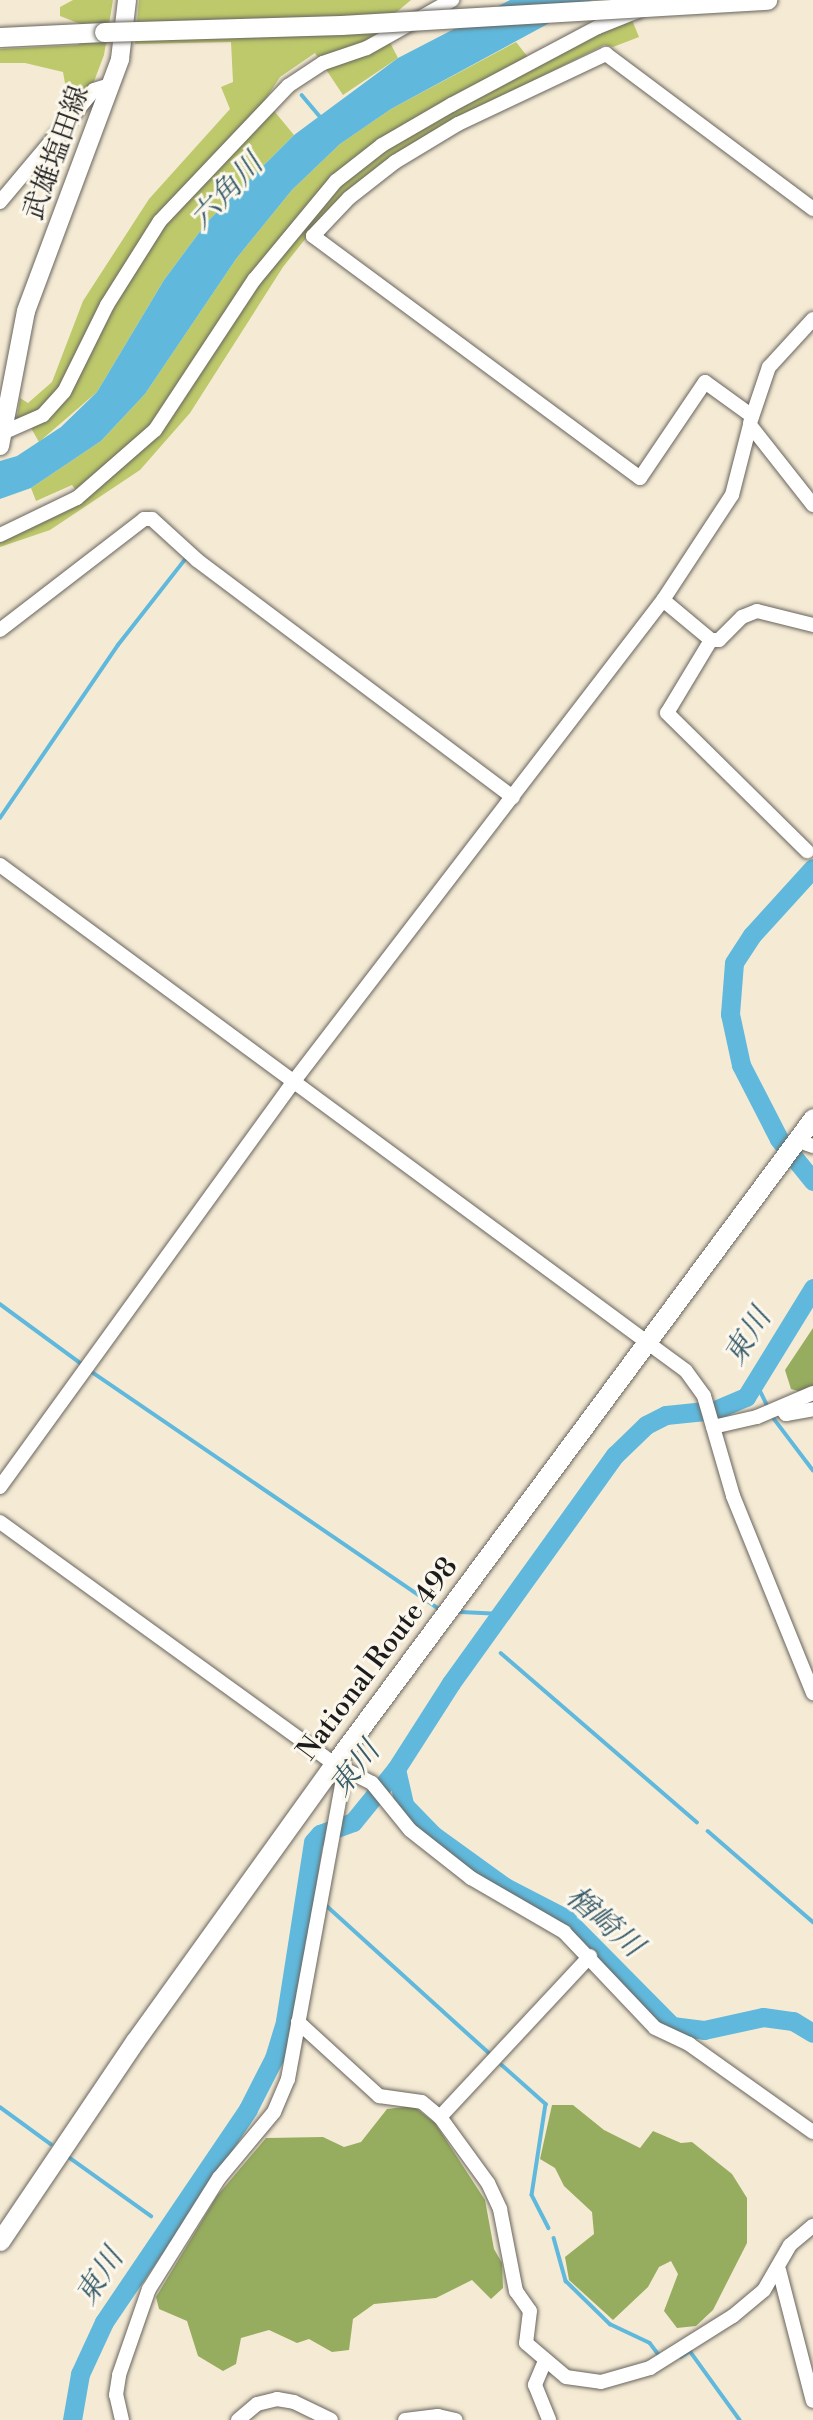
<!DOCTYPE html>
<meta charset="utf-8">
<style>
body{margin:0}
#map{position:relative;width:813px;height:2420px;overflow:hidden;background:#f5ebd5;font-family:"Libre Bodoni","Noto Serif JP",serif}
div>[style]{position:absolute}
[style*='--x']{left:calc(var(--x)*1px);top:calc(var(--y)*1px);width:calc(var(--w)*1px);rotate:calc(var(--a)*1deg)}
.green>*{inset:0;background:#bdc96b}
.forest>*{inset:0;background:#96ad5f}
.water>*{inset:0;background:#60b9dd}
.stream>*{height:3.5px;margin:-1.75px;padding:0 1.75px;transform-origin:1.75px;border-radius:1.75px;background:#60b9dd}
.river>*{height:19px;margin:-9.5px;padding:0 9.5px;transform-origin:9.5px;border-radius:9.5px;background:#60b9dd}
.roads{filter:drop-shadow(0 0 2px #68645d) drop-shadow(0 0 2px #68645d)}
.minor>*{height:14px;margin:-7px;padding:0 7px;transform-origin:7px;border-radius:7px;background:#fff}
.major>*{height:18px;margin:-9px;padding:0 9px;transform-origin:9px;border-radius:9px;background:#fff}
.highway>*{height:19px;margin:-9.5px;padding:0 9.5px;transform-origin:9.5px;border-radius:9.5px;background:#fff}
.bridges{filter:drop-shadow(0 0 2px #68645d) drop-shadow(0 0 2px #68645d)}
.highway-bridge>*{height:19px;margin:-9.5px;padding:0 9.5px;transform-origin:9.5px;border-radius:9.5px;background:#fff}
span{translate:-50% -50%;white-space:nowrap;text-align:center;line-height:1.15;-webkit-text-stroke:6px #fbf7ec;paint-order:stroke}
.street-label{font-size:28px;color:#1c1c1c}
.water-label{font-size:30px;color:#375b69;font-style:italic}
</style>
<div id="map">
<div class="green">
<div style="clip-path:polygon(73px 0,113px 0,104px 55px,93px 84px,70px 112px,63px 72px,25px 63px,0 63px,0 49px,78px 45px,85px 36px,83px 25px,60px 16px,60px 7px)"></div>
<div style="clip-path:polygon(139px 0,411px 0,381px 25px,398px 58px,343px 95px,315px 53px,280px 77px,265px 100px,294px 135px,207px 222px,164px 280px,97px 392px,39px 442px,27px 421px,16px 424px,20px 398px,28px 403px,52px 382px,83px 301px,149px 199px,230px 109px,221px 87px,233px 82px,231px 42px,135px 44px)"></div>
<div style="clip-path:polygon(632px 20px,639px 37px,613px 47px,604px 45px,455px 120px,378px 166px,325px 214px,283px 267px,190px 413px,140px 470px,50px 530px,0 547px,0 539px,83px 499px,72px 485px,36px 501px,31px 488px,101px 441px,145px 394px,236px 259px,292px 190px,340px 144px,391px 109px,516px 42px,535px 66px,600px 30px)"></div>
</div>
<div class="forest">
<div style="clip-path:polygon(813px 1328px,813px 1388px,802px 1392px,791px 1389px,785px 1370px)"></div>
<div style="clip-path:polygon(552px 2105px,573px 2105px,604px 2130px,640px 2148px,653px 2131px,681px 2143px,692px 2142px,732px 2174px,747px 2198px,747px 2243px,713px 2310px,696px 2326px,677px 2328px,664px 2311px,678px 2274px,671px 2261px,659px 2267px,648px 2287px,613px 2320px,569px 2280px,565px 2257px,594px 2234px,592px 2212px,564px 2186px,555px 2168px,540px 2159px)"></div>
<div style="clip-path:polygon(413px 2106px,435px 2123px,485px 2200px,494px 2249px,502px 2263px,503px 2288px,491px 2299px,472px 2280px,436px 2298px,374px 2304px,353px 2319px,349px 2350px,332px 2352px,309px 2339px,297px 2343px,269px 2330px,241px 2338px,236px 2364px,223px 2371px,198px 2356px,187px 2321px,159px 2309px,156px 2297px,217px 2196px,266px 2138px,323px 2137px,344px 2147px,361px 2142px,387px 2109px)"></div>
</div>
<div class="water">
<div style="clip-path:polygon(510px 0,592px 0,391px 109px,340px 144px,292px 190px,236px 259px,145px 394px,101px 441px,31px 488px,0 499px,0 461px,17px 456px,61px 427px,97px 392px,164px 280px,207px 222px,294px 135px,398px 58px)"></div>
</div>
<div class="stream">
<div style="--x:302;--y:95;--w:30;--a:50"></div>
<div style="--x:0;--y:818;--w:209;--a:-55.7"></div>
<div style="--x:118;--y:645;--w:112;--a:-51.9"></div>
<div style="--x:0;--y:1304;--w:103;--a:36.3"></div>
<div style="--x:89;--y:1370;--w:422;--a:34.3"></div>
<div style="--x:756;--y:1382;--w:30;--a:64"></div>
<div style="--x:772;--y:1416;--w:68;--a:52.8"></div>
<div style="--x:461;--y:1612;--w:41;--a:2.8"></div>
<div style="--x:501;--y:1653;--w:259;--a:40.8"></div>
<div style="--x:708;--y:1831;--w:139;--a:40.9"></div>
<div style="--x:327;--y:1906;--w:220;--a:42.2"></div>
<div style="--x:502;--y:2065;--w:59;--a:41.6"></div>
<div style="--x:546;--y:2104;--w:92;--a:98.7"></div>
<div style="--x:532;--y:2195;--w:37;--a:63"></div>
<div style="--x:0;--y:2107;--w:63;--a:36"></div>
<div style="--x:70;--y:2158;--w:100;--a:35.6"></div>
<div style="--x:163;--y:2225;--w:5;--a:37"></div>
<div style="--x:554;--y:2238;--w:45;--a:74.4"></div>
<div style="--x:566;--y:2281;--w:62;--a:44.3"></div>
<div style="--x:610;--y:2324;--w:44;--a:25.4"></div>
<div style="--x:650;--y:2343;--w:15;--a:53"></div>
<div style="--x:681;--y:2357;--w:11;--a:-34"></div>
<div style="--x:690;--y:2351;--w:85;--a:54.1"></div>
</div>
<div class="river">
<div style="--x:813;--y:868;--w:91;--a:132.3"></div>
<div style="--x:752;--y:935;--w:33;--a:123"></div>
<div style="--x:734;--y:963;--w:51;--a:94.5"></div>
<div style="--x:730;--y:1014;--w:52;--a:77.8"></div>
<div style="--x:741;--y:1065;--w:83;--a:62.8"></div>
<div style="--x:779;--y:1139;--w:54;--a:51"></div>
<div style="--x:396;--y:1769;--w:37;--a:77"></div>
<div style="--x:404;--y:1805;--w:42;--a:46"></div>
<div style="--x:433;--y:1835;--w:89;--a:35.8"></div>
<div style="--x:505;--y:1887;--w:68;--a:27.3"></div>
<div style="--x:565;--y:1918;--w:152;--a:45.3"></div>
<div style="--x:672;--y:2026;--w:32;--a:7"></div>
<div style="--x:704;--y:2030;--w:60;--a:-12.4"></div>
<div style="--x:763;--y:2017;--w:30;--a:8"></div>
<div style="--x:793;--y:2021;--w:23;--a:31"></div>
<div style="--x:72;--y:2420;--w:47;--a:-80.1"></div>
<div style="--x:80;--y:2374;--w:57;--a:-65.2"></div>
<div style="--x:104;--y:2322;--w:257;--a:-55.9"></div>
<div style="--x:248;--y:2109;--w:57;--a:-63"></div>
<div style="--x:274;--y:2058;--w:39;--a:-73"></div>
<div style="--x:285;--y:2021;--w:181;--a:-81.1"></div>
<div style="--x:313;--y:1842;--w:11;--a:-49"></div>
<div style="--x:320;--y:1834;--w:35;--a:-20"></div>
<div style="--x:353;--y:1822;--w:68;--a:-50.9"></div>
<div style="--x:396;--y:1769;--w:102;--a:-57.4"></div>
<div style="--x:451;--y:1683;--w:281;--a:-54.3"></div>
<div style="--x:615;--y:1455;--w:43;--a:-44.1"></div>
<div style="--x:646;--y:1425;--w:22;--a:-27"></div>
<div style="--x:666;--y:1415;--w:49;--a:-5.8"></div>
<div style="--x:715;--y:1410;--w:34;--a:-23"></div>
<div style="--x:746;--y:1397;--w:128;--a:-58.4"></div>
</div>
<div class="roads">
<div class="minor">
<div style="--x:0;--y:202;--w:146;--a:-50"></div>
<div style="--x:94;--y:90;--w:17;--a:-17"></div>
<div style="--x:752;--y:416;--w:58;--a:-144.1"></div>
<div style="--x:705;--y:382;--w:116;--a:124.1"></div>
<div style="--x:640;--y:478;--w:407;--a:-143.5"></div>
<div style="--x:313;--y:236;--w:52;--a:-46.5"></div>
<div style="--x:349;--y:198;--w:58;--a:-38"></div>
<div style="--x:395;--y:162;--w:74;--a:-31.1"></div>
<div style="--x:458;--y:124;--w:164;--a:-25.3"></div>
<div style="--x:606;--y:54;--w:259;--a:36.8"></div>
<div style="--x:750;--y:423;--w:59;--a:-71.3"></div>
<div style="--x:769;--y:367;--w:65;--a:-47.5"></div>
<div style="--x:0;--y:434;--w:47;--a:-23.8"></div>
<div style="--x:43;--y:415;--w:31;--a:-48"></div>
<div style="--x:64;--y:392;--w:97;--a:-63.7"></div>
<div style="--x:107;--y:305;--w:99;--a:-57.8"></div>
<div style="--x:160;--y:221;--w:186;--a:-46.5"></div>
<div style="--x:288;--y:86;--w:42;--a:-33.3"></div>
<div style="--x:323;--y:63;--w:46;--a:-18.8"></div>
<div style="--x:367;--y:48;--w:98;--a:-29.5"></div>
<div style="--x:0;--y:535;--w:85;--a:-25.7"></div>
<div style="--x:77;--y:498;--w:103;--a:-41.1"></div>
<div style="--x:155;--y:430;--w:180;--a:-56.6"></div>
<div style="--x:254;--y:280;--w:129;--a:-50.4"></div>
<div style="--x:336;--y:181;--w:58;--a:-38"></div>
<div style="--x:382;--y:145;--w:80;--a:-30.1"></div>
<div style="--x:451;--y:105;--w:166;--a:-28"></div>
<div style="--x:598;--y:27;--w:43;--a:-21.8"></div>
<div style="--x:663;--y:600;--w:62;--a:39.8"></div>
<div style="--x:0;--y:630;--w:182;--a:-37.6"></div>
<div style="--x:144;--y:519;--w:8;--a:0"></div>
<div style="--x:152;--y:519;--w:61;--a:42.3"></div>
<div style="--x:197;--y:560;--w:395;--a:36.9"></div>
<div style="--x:711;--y:640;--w:85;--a:121.1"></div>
<div style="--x:667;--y:713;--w:197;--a:44.6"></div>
<div style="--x:711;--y:640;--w:8;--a:0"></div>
<div style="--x:719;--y:640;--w:33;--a:-45"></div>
<div style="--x:742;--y:617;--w:16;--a:-22"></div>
<div style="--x:757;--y:611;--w:58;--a:14"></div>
<div style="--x:0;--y:865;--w:852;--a:36.41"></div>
<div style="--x:686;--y:1371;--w:31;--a:54"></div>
<div style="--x:704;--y:1396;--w:104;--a:73.8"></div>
<div style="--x:733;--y:1496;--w:213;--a:67.9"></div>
<div style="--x:799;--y:1141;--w:15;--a:20"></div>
<div style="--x:781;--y:1408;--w:8;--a:50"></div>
<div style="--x:786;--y:1414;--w:27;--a:-10"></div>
<div style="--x:713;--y:1427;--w:45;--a:-12.8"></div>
<div style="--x:757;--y:1417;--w:61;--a:-23.2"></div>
<div style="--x:0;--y:1487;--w:501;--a:-54.09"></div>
<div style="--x:294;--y:1081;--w:606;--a:-52.51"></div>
<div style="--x:663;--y:600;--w:126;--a:-56.7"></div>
<div style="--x:732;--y:495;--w:72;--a:-75.6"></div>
<div style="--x:750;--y:425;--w:102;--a:51.8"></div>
<div style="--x:0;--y:1522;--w:412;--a:35.9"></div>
<div style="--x:334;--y:1764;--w:42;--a:26.6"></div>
<div style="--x:372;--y:1783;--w:60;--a:51"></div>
<div style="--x:410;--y:1830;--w:78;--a:38.2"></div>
<div style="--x:471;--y:1878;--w:108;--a:30.1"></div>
<div style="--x:564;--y:1932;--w:132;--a:46.5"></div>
<div style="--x:655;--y:2028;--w:38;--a:25"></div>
<div style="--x:689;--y:2044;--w:152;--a:35.4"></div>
<div style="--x:298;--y:2022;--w:110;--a:42.4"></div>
<div style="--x:379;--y:2096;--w:43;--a:7.9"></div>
<div style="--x:422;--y:2102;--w:23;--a:40"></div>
<div style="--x:440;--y:2117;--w:82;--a:54"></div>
<div style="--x:488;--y:2183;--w:29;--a:65"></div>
<div style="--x:500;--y:2209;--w:84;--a:79"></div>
<div style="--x:516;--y:2291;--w:24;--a:55"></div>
<div style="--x:530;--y:2311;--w:32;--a:97"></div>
<div style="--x:526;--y:2343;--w:52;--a:40.4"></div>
<div style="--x:566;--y:2377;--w:35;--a:8"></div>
<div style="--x:601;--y:2382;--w:51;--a:-15.9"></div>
<div style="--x:650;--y:2368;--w:98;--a:-32.1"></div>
<div style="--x:733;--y:2316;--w:40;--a:-40"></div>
<div style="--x:764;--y:2290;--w:52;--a:-60"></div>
<div style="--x:790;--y:2245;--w:30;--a:-40"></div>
<div style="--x:440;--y:2117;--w:220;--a:-47"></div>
<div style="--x:779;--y:2270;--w:135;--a:75.5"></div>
<div style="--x:545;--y:2361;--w:26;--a:113"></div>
<div style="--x:535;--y:2385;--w:38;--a:68"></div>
<div style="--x:122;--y:2420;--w:26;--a:-103"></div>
<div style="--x:116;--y:2395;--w:20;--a:-81"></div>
<div style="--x:119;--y:2375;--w:91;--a:-70.8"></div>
<div style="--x:149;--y:2289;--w:131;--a:-57.8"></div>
<div style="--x:219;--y:2178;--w:86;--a:-50.2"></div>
<div style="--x:274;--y:2112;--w:36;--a:-67"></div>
<div style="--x:288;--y:2079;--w:315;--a:-79.6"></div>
<div style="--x:238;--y:2420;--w:25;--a:-40"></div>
<div style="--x:257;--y:2404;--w:21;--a:-14"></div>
<div style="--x:277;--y:2399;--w:17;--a:10"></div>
<div style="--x:294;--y:2402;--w:41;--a:25.9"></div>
<div style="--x:405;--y:2420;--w:33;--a:-7"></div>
<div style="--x:438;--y:2416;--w:18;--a:13"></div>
</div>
<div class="major">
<div style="--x:0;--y:446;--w:137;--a:-79.1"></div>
<div style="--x:26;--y:311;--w:269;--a:-69.5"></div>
<div style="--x:120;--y:59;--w:59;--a:-83.2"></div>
</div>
<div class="highway">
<div style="--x:0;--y:37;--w:104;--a:-2.8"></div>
<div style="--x:0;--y:2241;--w:241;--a:-56"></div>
<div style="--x:135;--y:2041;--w:341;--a:-54.3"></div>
<div style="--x:334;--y:1764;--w:804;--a:-53.44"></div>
</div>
</div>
<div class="bridges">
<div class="highway-bridge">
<div style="--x:104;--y:32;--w:237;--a:-1.7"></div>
<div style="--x:341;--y:25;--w:427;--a:-3.4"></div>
</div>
</div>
<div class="street-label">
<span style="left:57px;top:153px;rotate:-70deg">武雄塩田線</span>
<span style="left:378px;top:1659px;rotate:-53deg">National Route 498</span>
</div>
<div class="water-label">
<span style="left:227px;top:192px;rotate:-47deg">六角川</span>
<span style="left:748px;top:1337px;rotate:-58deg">東川</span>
<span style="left:355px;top:1769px;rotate:-52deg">東川</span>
<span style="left:604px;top:1922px;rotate:41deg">楢崎川</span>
<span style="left:100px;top:2277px;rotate:-57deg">東川</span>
</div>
</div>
